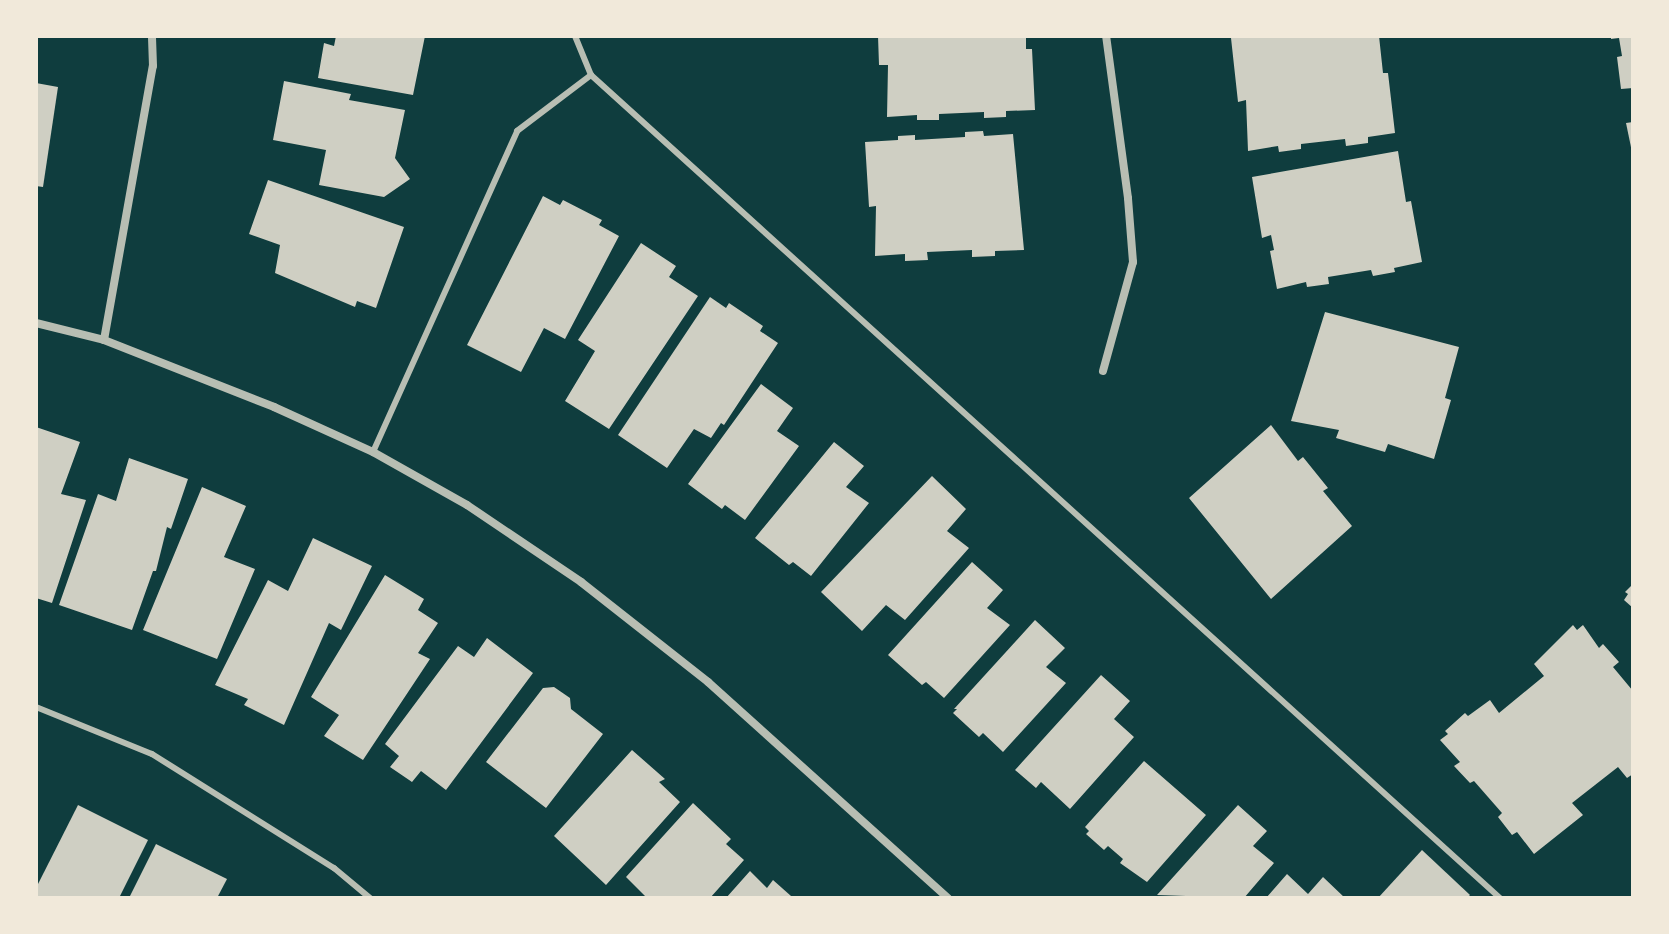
<!DOCTYPE html>
<style>
body{margin:0}
#map{position:relative;width:1669px;height:934px;overflow:hidden;background:#0f3d3e;font-family:Montserrat,sans-serif}
div>[style]{position:absolute}
[style*='--x']{left:calc(var(--x)*1px);top:calc(var(--y)*1px);width:calc(var(--w)*1px);rotate:calc(var(--a)*1deg)}
.building>*{inset:0;background:#cfcfc3}
.service>*{height:6px;margin:-3px;padding:0 3px;transform-origin:3px;border-radius:3px;background:#b8beb3}
.minor>*{height:8px;margin:-4px;padding:0 4px;transform-origin:4px;border-radius:4px;background:#b8beb3}
span{translate:-50% -50%;white-space:nowrap;text-align:center;line-height:1.15;-webkit-text-stroke:6px #f1e9da;paint-order:stroke}
.frame{position:absolute;inset:0;border:38px solid #f1e9da;pointer-events:none}
</style>
<div id="map">
<div class="building">
<div style="clip-path:polygon(336px 36px,425px 36px,413px 95px,318px 78px,324px 43px,334px 46px)"></div>
<div style="clip-path:polygon(878px 36px,1026px 36px,1026px 49px,1032px 49px,1035px 110px,1006px 111px,1006px 117px,984px 118px,984px 112px,939px 114px,939px 120px,917px 120px,917px 115px,887px 117px,888px 65px,879px 65px)"></div>
<div style="clip-path:polygon(1250px 36px,1379px 36px,1383px 73px,1388px 73px,1395px 133px,1368px 137px,1368px 143px,1346px 146px,1345px 139px,1301px 144px,1301px 149px,1279px 152px,1278px 146px,1248px 151px,1246px 100px,1238px 102px,1231px 38px)"></div>
<div style="clip-path:polygon(1611px 36px,1633px 36px,1633px 88px,1621px 89px,1617px 57px,1622px 56px,1619px 38px,1611px 39px)"></div>
<div style="clip-path:polygon(284px 81px,351px 94px,349px 100px,405px 110px,395px 158px,410px 179px,384px 197px,319px 185px,326px 150px,273px 140px)"></div>
<div style="clip-path:polygon(36px 83px,58px 87px,43px 187px,36px 186px)"></div>
<div style="clip-path:polygon(1633px 122px,1633px 152px,1632px 152px,1626px 123px)"></div>
<div style="clip-path:polygon(983px 131px,984px 136px,1013px 134px,1024px 250px,995px 251px,995px 256px,972px 257px,972px 250px,927px 252px,928px 260px,905px 261px,905px 254px,875px 256px,876px 206px,869px 207px,865px 142px,898px 140px,898px 136px,915px 135px,915px 140px,965px 137px,965px 132px)"></div>
<div style="clip-path:polygon(1398px 151px,1406px 202px,1411px 201px,1422px 262px,1394px 268px,1395px 272px,1373px 276px,1371px 270px,1328px 277px,1329px 284px,1307px 287px,1306px 282px,1277px 289px,1270px 251px,1274px 250px,1271px 235px,1262px 238px,1252px 177px)"></div>
<div style="clip-path:polygon(268px 180px,404px 227px,376px 308px,357px 301px,355px 307px,275px 273px,280px 245px,249px 234px)"></div>
<div style="clip-path:polygon(543px 196px,560px 205px,563px 200px,602px 220px,599px 225px,619px 236px,565px 339px,544px 328px,521px 372px,467px 345px)"></div>
<div style="clip-path:polygon(641px 243px,676px 266px,669px 277px,698px 296px,609px 429px,565px 401px,595px 351px,578px 340px)"></div>
<div style="clip-path:polygon(710px 297px,726px 308px,729px 303px,763px 326px,760px 331px,778px 343px,724px 425px,721px 423px,711px 438px,694px 429px,667px 468px,618px 435px)"></div>
<div style="clip-path:polygon(1325px 312px,1459px 347px,1445px 398px,1451px 400px,1434px 459px,1388px 444px,1385px 452px,1336px 438px,1339px 430px,1291px 421px)"></div>
<div style="clip-path:polygon(761px 384px,793px 408px,777px 431px,799px 446px,745px 520px,725px 505px,722px 509px,688px 484px)"></div>
<div style="clip-path:polygon(1271px 425px,1298px 461px,1303px 457px,1328px 488px,1323px 491px,1352px 526px,1271px 599px,1189px 498px)"></div>
<div style="clip-path:polygon(36px 427px,80px 442px,61px 494px,86px 500px,52px 603px,36px 598px)"></div>
<div style="clip-path:polygon(834px 442px,864px 466px,846px 487px,869px 503px,811px 576px,793px 562px,789px 565px,755px 538px)"></div>
<div style="clip-path:polygon(129px 458px,188px 479px,171px 529px,167px 527px,156px 571px,153px 571px,132px 630px,59px 605px,98px 494px,116px 501px)"></div>
<div style="clip-path:polygon(932px 476px,966px 509px,947px 531px,969px 548px,905px 620px,886px 605px,862px 631px,821px 592px)"></div>
<div style="clip-path:polygon(202px 487px,246px 506px,224px 557px,255px 569px,217px 659px,143px 630px)"></div>
<div style="clip-path:polygon(313px 538px,372px 566px,341px 630px,329px 623px,284px 725px,244px 705px,248px 699px,215px 685px,268px 580px,288px 591px)"></div>
<div style="clip-path:polygon(972px 562px,1003px 590px,987px 608px,1010px 625px,944px 698px,926px 682px,922px 685px,888px 655px)"></div>
<div style="clip-path:polygon(385px 575px,424px 599px,418px 610px,438px 623px,418px 653px,430px 659px,363px 760px,324px 736px,339px 715px,311px 697px)"></div>
<div style="clip-path:polygon(1633px 584px,1633px 608px,1624px 600px,1628px 594px,1625px 592px)"></div>
<div style="clip-path:polygon(1035px 620px,1065px 648px,1046px 667px,1066px 683px,1003px 752px,983px 733px,979px 737px,953px 713px,957px 709px,954px 709px)"></div>
<div style="clip-path:polygon(1573px 625px,1577px 630px,1583px 625px,1599px 648px,1603px 644px,1619px 662px,1613px 667px,1633px 691px,1633px 774px,1627px 778px,1618px 767px,1572px 803px,1583px 815px,1534px 854px,1517px 832px,1512px 835px,1498px 817px,1502px 813px,1474px 781px,1470px 783px,1454px 766px,1460px 762px,1440px 740px,1448px 734px,1445px 731px,1465px 713px,1468px 716px,1490px 700px,1499px 713px,1544px 676px,1534px 664px)"></div>
<div style="clip-path:polygon(487px 638px,533px 673px,446px 790px,421px 771px,412px 782px,390px 767px,399px 756px,385px 744px,458px 646px,474px 657px)"></div>
<div style="clip-path:polygon(1101px 675px,1130px 701px,1114px 719px,1134px 737px,1070px 809px,1041px 782px,1036px 788px,1015px 770px)"></div>
<div style="clip-path:polygon(554px 687px,570px 698px,571px 709px,603px 734px,546px 808px,486px 762px,543px 688px)"></div>
<div style="clip-path:polygon(632px 750px,665px 779px,659px 782px,680px 802px,606px 885px,554px 836px)"></div>
<div style="clip-path:polygon(1144px 761px,1206px 815px,1147px 882px,1120px 863px,1123px 859px,1108px 846px,1104px 850px,1086px 834px,1089px 831px,1085px 827px)"></div>
<div style="clip-path:polygon(693px 803px,731px 839px,726px 844px,744px 860px,710px 898px,647px 898px,626px 877px)"></div>
<div style="clip-path:polygon(78px 805px,148px 840px,119px 898px,36px 898px,36px 888px)"></div>
<div style="clip-path:polygon(1238px 805px,1267px 831px,1253px 846px,1274px 863px,1244px 898px,1157px 895px)"></div>
<div style="clip-path:polygon(156px 844px,227px 879px,217px 898px,129px 898px)"></div>
<div style="clip-path:polygon(1422px 850px,1470px 895px,1467px 898px,1378px 898px)"></div>
<div style="clip-path:polygon(750px 871px,767px 888px,773px 880px,791px 896px,726px 898px)"></div>
<div style="clip-path:polygon(1287px 874px,1308px 894px,1323px 877px,1345px 898px,1266px 898px)"></div>
</div>
<div class="service">
<div style="--x:575;--y:36;--w:42;--a:67.7"></div>
<div style="--x:591;--y:75;--w:1226;--a:42.16"></div>
<div style="--x:373;--y:452;--w:352;--a:-65.8"></div>
<div style="--x:517;--y:131;--w:93;--a:-37.1"></div>
<div style="--x:36;--y:707;--w:125;--a:22.1"></div>
<div style="--x:152;--y:754;--w:215;--a:32.1"></div>
<div style="--x:334;--y:868;--w:47;--a:39.8"></div>
</div>
<div class="minor">
<div style="--x:36;--y:323;--w:70;--a:14"></div>
<div style="--x:104;--y:340;--w:183;--a:21.5"></div>
<div style="--x:274;--y:407;--w:109;--a:24.4"></div>
<div style="--x:373;--y:452;--w:108;--a:29.4"></div>
<div style="--x:467;--y:505;--w:138;--a:34"></div>
<div style="--x:581;--y:582;--w:162;--a:38.2"></div>
<div style="--x:708;--y:682;--w:323;--a:42"></div>
<div style="--x:104;--y:340;--w:278;--a:-79.9"></div>
<div style="--x:153;--y:66;--w:30;--a:-92"></div>
<div style="--x:1103;--y:371;--w:113;--a:-74.6"></div>
<div style="--x:1133;--y:262;--w:64;--a:-94.5"></div>
<div style="--x:1128;--y:198;--w:163;--a:-97.7"></div>
</div>
<div class="frame"></div>
</div>
